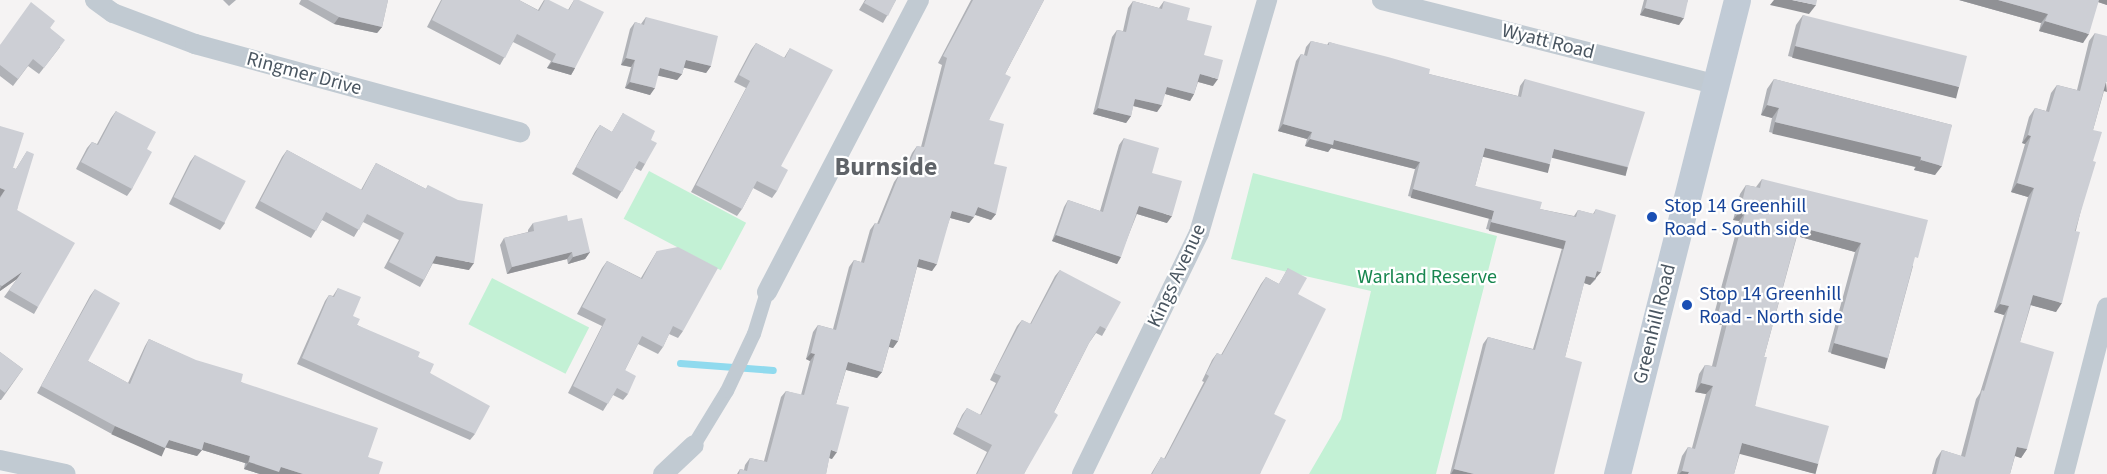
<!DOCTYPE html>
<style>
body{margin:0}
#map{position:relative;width:2107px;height:474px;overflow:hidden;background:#f5f3f3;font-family:"Source Sans 3",sans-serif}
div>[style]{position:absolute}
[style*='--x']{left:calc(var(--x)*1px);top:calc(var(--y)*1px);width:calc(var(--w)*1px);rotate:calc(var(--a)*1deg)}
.green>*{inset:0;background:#c3f1d5;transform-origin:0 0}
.stream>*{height:7px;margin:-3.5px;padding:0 3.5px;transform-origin:3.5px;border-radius:3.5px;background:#90daee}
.pedestrian>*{height:14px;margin:-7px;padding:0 7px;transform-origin:7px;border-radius:7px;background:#c1cad2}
.minor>*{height:20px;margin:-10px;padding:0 10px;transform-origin:10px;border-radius:10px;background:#c1cad2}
.secondary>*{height:27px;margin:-13.5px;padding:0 13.5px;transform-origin:13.5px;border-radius:13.5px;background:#c1cbd6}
.wall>*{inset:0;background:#b0b2b7}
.shaded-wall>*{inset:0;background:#909195;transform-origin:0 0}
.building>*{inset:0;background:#cdcfd5;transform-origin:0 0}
.dots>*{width:16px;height:16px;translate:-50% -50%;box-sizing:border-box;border:3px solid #fff;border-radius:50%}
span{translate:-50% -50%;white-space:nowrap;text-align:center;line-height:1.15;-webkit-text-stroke:4.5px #fff;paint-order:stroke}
.street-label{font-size:20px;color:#4a5661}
.transit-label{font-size:20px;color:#164399}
.left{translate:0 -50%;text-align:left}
.park-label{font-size:20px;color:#17864f}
.district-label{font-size:26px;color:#5f6368;font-weight:700}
</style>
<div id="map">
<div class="green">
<div style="left:649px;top:171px;width:110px;height:54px;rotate:28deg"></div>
<div style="clip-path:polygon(1253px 173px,1497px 236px,1436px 474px,1309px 474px,1341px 419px,1371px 291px,1231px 259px)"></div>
<div style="left:492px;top:278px;width:109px;height:52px;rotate:27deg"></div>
</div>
<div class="stream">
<div style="--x:680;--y:363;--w:93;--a:4.3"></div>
</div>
<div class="pedestrian">
<div style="--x:694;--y:445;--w:63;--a:-58.6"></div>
<div style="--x:727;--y:391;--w:63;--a:-64.7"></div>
<div style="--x:754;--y:334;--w:44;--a:-72.8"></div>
</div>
<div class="minor">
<div style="--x:95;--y:0;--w:22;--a:36"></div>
<div style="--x:113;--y:13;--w:88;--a:20.7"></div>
<div style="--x:195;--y:44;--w:337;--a:15.2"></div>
<div style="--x:1382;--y:0;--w:343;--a:14.2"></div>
<div style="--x:767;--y:292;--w:329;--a:-62.5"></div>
<div style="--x:0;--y:460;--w:67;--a:12"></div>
<div style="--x:663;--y:474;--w:42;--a:-43.1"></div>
<div style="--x:1082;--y:474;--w:268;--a:-64.1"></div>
<div style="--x:1199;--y:233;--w:243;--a:-73.7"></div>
<div style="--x:2064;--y:474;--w:172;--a:-75.6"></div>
</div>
<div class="secondary">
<div style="--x:1617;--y:474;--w:489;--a:-75.8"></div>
</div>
<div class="wall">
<div style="clip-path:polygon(223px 0,236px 0,229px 6px)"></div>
<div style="clip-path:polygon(301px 0,388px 0,382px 27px,377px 33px,334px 24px,299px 4px)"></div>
<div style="clip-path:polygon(441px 0,519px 0,538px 10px,544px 0,568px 10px,574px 0,575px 68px,571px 75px,547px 68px,551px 61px,513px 42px,500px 65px,427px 27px)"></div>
<div style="clip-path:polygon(865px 0,896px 0,883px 23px,859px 10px)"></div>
<div style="clip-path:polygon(971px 0,1044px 0,1005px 74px,989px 120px,994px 164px,996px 214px,991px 220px,975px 215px,969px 223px,950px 218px,932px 271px,917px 267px,898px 341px,893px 348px,889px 347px,882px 372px,877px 378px,846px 370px,836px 404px,832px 459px,829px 458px,826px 474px,737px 474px,740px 469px,744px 470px,745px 465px,750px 458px,764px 461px,781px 397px,786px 391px,801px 395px,810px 361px,806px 359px,813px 332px,818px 325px,833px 329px,849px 267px,854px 260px,861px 262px,870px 230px,875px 223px,877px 224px,894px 182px,899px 175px,902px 176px,912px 153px,917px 146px,921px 147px,942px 65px,938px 63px)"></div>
<div style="clip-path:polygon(1644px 0,1688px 0,1679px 25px,1640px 15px)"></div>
<div style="clip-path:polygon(1959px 0,2107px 0,2107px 5px,2098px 2px,2083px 43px,2039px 31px,2041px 23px)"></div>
<div style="clip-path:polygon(1133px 1px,1159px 8px,1164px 1px,1187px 20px,1204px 55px,1213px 86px,1198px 82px,1194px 94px,1190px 101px,1165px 94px,1157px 112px,1133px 106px,1131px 116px,1126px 123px,1093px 114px,1112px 37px,1117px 30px,1123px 31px,1128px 8px)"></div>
<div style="clip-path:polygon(1803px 15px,1959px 87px,1952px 97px,1788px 56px,1796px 25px)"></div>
<div style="clip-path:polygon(646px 17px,711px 66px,706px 73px,684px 67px,682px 74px,677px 80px,658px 75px,650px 95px,625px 88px,631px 67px,621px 65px,630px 29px,635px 22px,641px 24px)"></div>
<div style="clip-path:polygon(50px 28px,60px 47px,39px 74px,28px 66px,13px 86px,0 76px,0 45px)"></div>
<div style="clip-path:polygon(2095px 33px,2104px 91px,2093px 130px,2093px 161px,2056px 312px,2031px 305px,2020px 342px,2027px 449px,2021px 458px,2015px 456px,2010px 474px,1932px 474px,1936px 459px,1942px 450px,1961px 456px,1976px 399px,1980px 393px,2004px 315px,1994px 312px,2028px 197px,2011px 192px,2025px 144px,2022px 143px,2029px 117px,2035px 108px,2046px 111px,2051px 93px,2057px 85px,2077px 90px,2089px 41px)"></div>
<div style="clip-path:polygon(1311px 41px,1327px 45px,1329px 42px,1429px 74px,1518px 96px,1520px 86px,1525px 79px,1628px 167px,1623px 174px,1552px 156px,1545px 171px,1483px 156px,1475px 186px,1540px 209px,1574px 216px,1578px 210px,1593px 214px,1596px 209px,1596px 279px,1590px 285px,1584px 283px,1565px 357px,1554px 474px,1450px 474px,1483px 344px,1488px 337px,1533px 349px,1562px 248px,1486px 229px,1489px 218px,1408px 196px,1415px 169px,1331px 148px,1328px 152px,1305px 146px,1307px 139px,1278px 131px,1296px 61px,1301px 54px,1304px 55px,1306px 47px)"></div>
<div style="clip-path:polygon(756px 43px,784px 58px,790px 48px,781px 166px,777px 191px,772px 198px,753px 188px,742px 209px,737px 216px,691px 192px,746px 88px,734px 82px,751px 50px)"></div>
<div style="clip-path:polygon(1774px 79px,1952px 125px,1935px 175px,1914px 170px,1915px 167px,1769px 132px,1772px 118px,1761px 115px,1767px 89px)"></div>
<div style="clip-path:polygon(116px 111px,147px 149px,132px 189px,127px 196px,76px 169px,87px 148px,92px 142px,97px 144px,111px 118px)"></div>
<div style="clip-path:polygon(623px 113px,651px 140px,645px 164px,641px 171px,635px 168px,617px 199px,572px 174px,595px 132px,600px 125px,612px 132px)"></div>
<div style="clip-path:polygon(0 126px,13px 168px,16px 169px,27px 151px,17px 210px,38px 307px,34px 314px,4px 297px,17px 279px,0 291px)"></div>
<div style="clip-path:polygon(1124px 138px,1152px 173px,1167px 223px,1137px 214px,1117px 264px,1052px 241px,1064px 207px,1068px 200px,1100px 211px,1119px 145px)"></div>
<div style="clip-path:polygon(287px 150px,361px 190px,372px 170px,376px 163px,426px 189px,428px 185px,469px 270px,433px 263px,424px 280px,420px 287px,384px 268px,399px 240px,363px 222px,354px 237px,322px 220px,311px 238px,255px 208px,282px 157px)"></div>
<div style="clip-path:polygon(195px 155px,225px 223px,220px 230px,169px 204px,190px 162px)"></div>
<div style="clip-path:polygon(1762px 179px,1913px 266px,1888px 358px,1882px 367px,1828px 352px,1855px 252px,1797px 236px,1764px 357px,1755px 406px,1818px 464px,1812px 473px,1740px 453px,1734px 474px,1677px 474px,1682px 456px,1688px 447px,1692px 448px,1706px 394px,1695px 392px,1699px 374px,1705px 365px,1712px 366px,1722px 325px,1712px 322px,1739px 221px,1733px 220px,1740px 194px,1746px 185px,1756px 187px)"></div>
<div style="clip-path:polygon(568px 221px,590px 252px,585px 259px,568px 264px,567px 259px,507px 274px,500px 245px,504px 238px,528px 232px,528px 230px,533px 223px)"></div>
<div style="clip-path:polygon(657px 251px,683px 331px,678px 338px,669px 334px,663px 347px,658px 354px,638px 344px,625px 370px,628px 394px,623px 400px,613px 395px,603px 411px,568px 393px,602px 326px,577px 314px,602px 268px,607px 261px,641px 278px)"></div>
<div style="clip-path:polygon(1288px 268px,1298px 294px,1274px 414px,1260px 474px,1151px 474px,1161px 457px,1164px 459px,1204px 382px,1202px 381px,1212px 360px,1217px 353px,1221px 355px,1261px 284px,1266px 277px,1279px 284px)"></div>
<div style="clip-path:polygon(1060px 270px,1106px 329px,1102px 336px,1096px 333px,1089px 343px,1054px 412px,1024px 474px,976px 474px,987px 452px,953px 434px,962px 415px,967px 408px,980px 415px,996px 383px,990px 380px,1017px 326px,1022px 320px,1030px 324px,1055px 276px)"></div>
<div style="clip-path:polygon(338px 288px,357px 325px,418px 357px,475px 434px,470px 440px,297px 364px,325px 301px,329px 295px,333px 296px)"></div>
<div style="clip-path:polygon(95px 289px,88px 361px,128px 383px,145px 346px,149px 339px,241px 382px,368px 457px,379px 474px,260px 474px,244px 469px,245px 463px,202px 450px,197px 456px,166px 447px,160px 455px,110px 433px,37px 393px,90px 296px)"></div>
<div style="clip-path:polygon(0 352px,23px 369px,1px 400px,0 400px)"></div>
</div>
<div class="shaded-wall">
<div style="clip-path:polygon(1774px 0,1792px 0,1816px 5px,1809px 14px,1770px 5px)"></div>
<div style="clip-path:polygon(1959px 0,1998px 0,2048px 14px,2041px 23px)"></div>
<div style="clip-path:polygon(2096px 0,2107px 0,2107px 5px,2095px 1px)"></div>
<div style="clip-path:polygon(1645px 8px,1684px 18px,1679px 25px,1640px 15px)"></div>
<div style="clip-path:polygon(339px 17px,382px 27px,377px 33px,334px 24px)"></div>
<div style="clip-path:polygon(2045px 21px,2089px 34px,2083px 43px,2039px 31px)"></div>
<div style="left:1795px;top:46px;width:169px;height:12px;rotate:14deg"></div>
<div style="clip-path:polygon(626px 58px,635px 60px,631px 67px,621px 65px)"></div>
<div style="clip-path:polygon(686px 60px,711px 66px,706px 73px,681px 67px)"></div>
<div style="clip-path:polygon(552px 62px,575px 68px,571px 75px,547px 68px)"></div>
<div style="clip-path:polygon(660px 68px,682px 74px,677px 80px,655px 75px)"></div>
<div style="clip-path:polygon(1200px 74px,1218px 79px,1213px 86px,1195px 81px)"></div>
<div style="clip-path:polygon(630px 82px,655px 88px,650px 95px,625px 88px)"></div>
<div style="clip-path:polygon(2106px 82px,2107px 92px,2100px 90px)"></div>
<div style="clip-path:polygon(1167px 87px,1194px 94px,1190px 101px,1162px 93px)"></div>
<div style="clip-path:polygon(1135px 99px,1162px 105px,1157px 112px,1130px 105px)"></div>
<div style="clip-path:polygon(1767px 105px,1779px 108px,1772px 118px,1761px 115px)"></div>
<div style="clip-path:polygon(1098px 108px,1131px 116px,1126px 123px,1093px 114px)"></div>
<div style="left:1775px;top:122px;width:150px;height:12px;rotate:13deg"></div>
<div style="clip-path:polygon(1283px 124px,1312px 132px,1307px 139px,1278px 131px)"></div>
<div style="clip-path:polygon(2028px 135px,2031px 136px,2025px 144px,2022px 143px)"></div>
<div style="clip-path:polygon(1310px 139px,1334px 140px,1420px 162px,1415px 169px,1331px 148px,1328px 152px,1305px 146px)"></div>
<div style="left:1485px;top:148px;width:67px;height:9px;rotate:14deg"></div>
<div style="left:1554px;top:149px;width:76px;height:9px;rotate:14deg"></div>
<div style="clip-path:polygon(1921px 160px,1942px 166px,1935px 175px,1914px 170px)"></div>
<div style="clip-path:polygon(2017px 183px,2034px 188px,2028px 197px,2011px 192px)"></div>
<div style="clip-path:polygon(0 188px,5px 190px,0 197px)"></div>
<div style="left:1413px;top:189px;width:84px;height:9px;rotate:15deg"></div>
<div style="clip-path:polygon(1139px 206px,1172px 216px,1167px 223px,1134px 213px)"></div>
<div style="clip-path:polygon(978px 207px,996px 214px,991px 220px,973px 214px)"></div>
<div style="clip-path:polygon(952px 211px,974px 217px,969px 223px,947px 217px)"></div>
<div style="clip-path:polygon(1740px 211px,1745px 213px,1739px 221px,1733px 220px)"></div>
<div style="left:1491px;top:222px;width:77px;height:9px;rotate:14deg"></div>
<div style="clip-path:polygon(1799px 227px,1861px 243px,1855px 252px,1793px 235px)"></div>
<div style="clip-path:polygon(1056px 235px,1121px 257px,1117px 264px,1052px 241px)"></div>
<div style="clip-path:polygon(572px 252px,567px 259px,507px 274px,512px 267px)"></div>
<div style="clip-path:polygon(590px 252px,585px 259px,568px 264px,573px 257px)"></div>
<div style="clip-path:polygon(436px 256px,474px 263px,469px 270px,431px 263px)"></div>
<div style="clip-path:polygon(919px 259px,937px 264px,932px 271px,915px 266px)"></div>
<div style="clip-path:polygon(1597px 271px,1601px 272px,1590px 285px,1581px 282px,1586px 276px)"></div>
<div style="clip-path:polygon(22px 272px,17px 279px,0 291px,0 289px,2px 286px)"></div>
<div style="clip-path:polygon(2033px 295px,2062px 303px,2056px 312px,2027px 304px)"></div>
<div style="clip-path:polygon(2000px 304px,2009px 306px,2004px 315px,1994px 312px)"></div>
<div style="clip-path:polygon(1718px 314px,1729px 316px,1722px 325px,1712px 322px)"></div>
<div style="clip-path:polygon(891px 339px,898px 341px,893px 348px,886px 346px)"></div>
<div style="left:1834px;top:343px;width:56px;height:11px;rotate:16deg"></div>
<div style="clip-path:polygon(811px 353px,815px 354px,810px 361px,806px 359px)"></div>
<div style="clip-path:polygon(848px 362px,882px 372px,877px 378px,843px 369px)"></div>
<div style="clip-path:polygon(1701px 383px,1713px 386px,1706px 394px,1695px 392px)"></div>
<div style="left:115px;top:426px;width:55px;height:9px;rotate:24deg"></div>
<div style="clip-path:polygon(169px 440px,202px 450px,197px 456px,164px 447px)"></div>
<div style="left:204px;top:442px;width:48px;height:8px;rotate:17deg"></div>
<div style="left:1742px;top:443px;width:79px;height:11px;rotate:15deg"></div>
<div style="clip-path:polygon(2017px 447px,2027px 449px,2021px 458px,2012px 455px)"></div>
<div style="clip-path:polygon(831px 450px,837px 452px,832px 459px,827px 457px)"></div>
<div style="clip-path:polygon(249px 462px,281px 467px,303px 474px,260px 474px,244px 469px)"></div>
<div style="clip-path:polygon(1454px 469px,1474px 474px,1451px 474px)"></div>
<div style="clip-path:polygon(1682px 471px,1689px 472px,1688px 474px,1679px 474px)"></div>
</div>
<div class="building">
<div style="clip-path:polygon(308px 0,388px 0,382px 27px,339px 17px)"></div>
<div style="clip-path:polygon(442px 0,519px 0,539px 11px,545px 0,549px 0,569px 10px,574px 0,579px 0,604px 12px,575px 68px,552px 62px,556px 54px,517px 34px,505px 58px,432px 20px)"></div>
<div style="clip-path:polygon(866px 0,896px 0,888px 16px,864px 3px)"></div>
<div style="clip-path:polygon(973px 0,1044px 0,1005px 74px,1011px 77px,989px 120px,1004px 124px,994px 164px,1007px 167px,996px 214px,978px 207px,974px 217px,952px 211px,937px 264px,919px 259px,898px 341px,891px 339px,882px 372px,848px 362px,836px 404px,849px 407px,837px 452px,831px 450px,826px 474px,739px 474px,740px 469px,747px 471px,750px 458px,767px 462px,786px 391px,804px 395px,815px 354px,811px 353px,818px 325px,836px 330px,854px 260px,864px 263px,875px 223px,879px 224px,899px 175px,903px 177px,917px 146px,924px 147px,947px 58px,943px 56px)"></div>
<div style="clip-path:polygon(1647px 0,1688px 0,1684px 18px,1645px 8px)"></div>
<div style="clip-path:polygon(1792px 0,1817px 0,1816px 5px)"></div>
<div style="clip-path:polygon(1998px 0,2099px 0,2089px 34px,2045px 21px,2048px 14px)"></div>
<div style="clip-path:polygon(1133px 1px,1162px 9px,1164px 1px,1190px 8px,1187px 20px,1212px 26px,1204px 55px,1223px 60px,1218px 79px,1200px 74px,1194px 94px,1167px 87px,1162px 105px,1135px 99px,1131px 116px,1098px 108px,1117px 30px,1126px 32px)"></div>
<div style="clip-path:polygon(31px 2px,55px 21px,50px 28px,65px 40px,44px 68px,33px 59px,18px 79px,0 65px,0 45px)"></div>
<div style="left:1803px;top:15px;width:169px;height:32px;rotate:14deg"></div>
<div style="clip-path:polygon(646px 17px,718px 36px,711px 66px,686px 60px,682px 74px,660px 68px,655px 88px,630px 82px,635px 60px,626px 58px,635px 22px,644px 25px)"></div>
<div style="clip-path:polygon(2095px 33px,2107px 36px,2107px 82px,2106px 82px,2093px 130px,2102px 132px,2093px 161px,2096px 162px,2075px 231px,2080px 232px,2062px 303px,2033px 295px,2020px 342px,2054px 352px,2027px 449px,2017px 447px,2010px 474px,1936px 474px,1942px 450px,1965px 457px,1982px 390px,1984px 391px,2009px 306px,2000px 304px,2034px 188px,2017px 183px,2031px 136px,2028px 135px,2035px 108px,2049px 112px,2057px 85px,2080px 91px)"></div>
<div style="clip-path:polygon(1311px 41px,1329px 45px,1329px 42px,1388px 57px,1430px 69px,1429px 74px,1521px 97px,1525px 79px,1645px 112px,1628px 167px,1554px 149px,1550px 164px,1485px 148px,1475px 186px,1542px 202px,1540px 209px,1576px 217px,1578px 210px,1594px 214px,1596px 209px,1616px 215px,1601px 272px,1597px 271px,1595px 278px,1586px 276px,1565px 357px,1582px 362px,1554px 474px,1474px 474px,1454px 469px,1488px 337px,1535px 350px,1566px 241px,1491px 222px,1494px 211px,1413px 189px,1420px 162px,1334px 140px,1333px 145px,1310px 139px,1312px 132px,1283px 124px,1301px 54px,1307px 56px)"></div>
<div style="clip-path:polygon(756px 43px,785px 58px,790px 48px,833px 70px,781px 166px,788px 170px,777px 191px,757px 181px,742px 209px,696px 185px,750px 81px,739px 75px)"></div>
<div style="clip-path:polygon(1774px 79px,1952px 125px,1942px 166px,1921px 160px,1921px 157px,1775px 122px,1779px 108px,1767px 105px)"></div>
<div style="clip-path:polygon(116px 111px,156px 132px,147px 149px,152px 152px,132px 189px,81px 162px,92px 142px,98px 145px)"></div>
<div style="clip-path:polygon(623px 113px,655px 131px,651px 140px,657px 143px,645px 164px,639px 161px,622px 192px,576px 167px,600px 125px,612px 132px)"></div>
<div style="clip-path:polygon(0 126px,24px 133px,13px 168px,16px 169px,27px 151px,34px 154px,17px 210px,75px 243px,38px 307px,9px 290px,22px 272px,2px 286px,0 285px,0 198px,5px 190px,0 188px)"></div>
<div style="clip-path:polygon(1124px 138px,1159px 148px,1152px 173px,1182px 181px,1172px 216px,1139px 206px,1121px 257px,1056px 235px,1068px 200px,1103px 212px)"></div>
<div style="clip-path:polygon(287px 150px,362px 190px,376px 163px,426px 189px,428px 185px,458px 200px,483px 204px,474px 263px,436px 256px,424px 280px,389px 262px,404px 233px,367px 214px,359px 230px,326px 212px,316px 231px,260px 201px)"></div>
<div style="left:195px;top:155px;width:57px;height:47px;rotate:27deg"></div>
<div style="clip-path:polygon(1762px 179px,1928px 220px,1918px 258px,1915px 257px,1888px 358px,1834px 343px,1861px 243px,1799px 227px,1764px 357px,1767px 357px,1755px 406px,1829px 426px,1818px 464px,1742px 443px,1734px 474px,1688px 474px,1689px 472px,1682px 471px,1688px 447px,1695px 449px,1713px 386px,1701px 383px,1705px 365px,1716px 367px,1729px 316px,1718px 314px,1745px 213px,1740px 211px,1746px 185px,1760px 188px)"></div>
<div style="clip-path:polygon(567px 215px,568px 221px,582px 218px,590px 252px,573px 257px,572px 252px,512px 267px,504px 238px,534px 231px,533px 223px)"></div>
<div style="clip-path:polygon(678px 247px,718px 268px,683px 331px,673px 326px,663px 347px,642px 336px,625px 370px,636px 376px,628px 394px,617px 388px,608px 404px,573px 386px,606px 319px,582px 307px,607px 261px,642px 279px,657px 251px)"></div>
<div style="clip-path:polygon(1288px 268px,1307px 278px,1298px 294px,1326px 309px,1274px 414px,1286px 420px,1260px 474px,1152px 474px,1161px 457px,1165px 459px,1209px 376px,1206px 374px,1217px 353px,1222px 355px,1266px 277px,1279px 284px)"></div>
<div style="clip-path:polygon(1060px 270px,1121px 302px,1106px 329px,1100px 326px,1089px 343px,1054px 412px,1058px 415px,1024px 474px,977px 474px,992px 445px,957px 427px,967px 408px,981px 415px,1001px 376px,994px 373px,1022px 320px,1031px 324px)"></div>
<div style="clip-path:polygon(338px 288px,361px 297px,353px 316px,360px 319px,357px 325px,420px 352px,418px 357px,434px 364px,430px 373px,490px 406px,475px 434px,302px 358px,329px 295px,334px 297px)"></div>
<div style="clip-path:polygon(95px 289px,120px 303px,88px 361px,130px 384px,149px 339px,196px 360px,243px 374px,241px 382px,378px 428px,368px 457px,383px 462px,379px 474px,303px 474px,281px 467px,279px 472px,249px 462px,250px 456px,204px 442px,202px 450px,169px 440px,165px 448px,115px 426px,41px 386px)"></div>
<div style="clip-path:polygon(0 352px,23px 369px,5px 393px,0 389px)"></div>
</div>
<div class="dots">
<div style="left:1652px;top:217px;background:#1a4fb4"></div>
<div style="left:1687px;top:305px;background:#1a4fb4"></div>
</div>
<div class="street-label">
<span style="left:1548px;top:42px;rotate:14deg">Wyatt Road</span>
<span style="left:304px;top:74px;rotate:15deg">Ringmer Drive</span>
<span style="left:1177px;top:276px;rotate:-65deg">Kings Avenue</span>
<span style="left:1655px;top:324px;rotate:-76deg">Greenhill Road</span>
</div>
<div class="transit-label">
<span class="left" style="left:1664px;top:218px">Stop 14 Greenhill<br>Road - South side</span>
<span class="left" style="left:1699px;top:306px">Stop 14 Greenhill<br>Road - North side</span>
</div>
<div class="park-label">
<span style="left:1427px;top:277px">Warland Reserve</span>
</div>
<div class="district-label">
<span style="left:886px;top:167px">Burnside</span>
</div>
</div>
